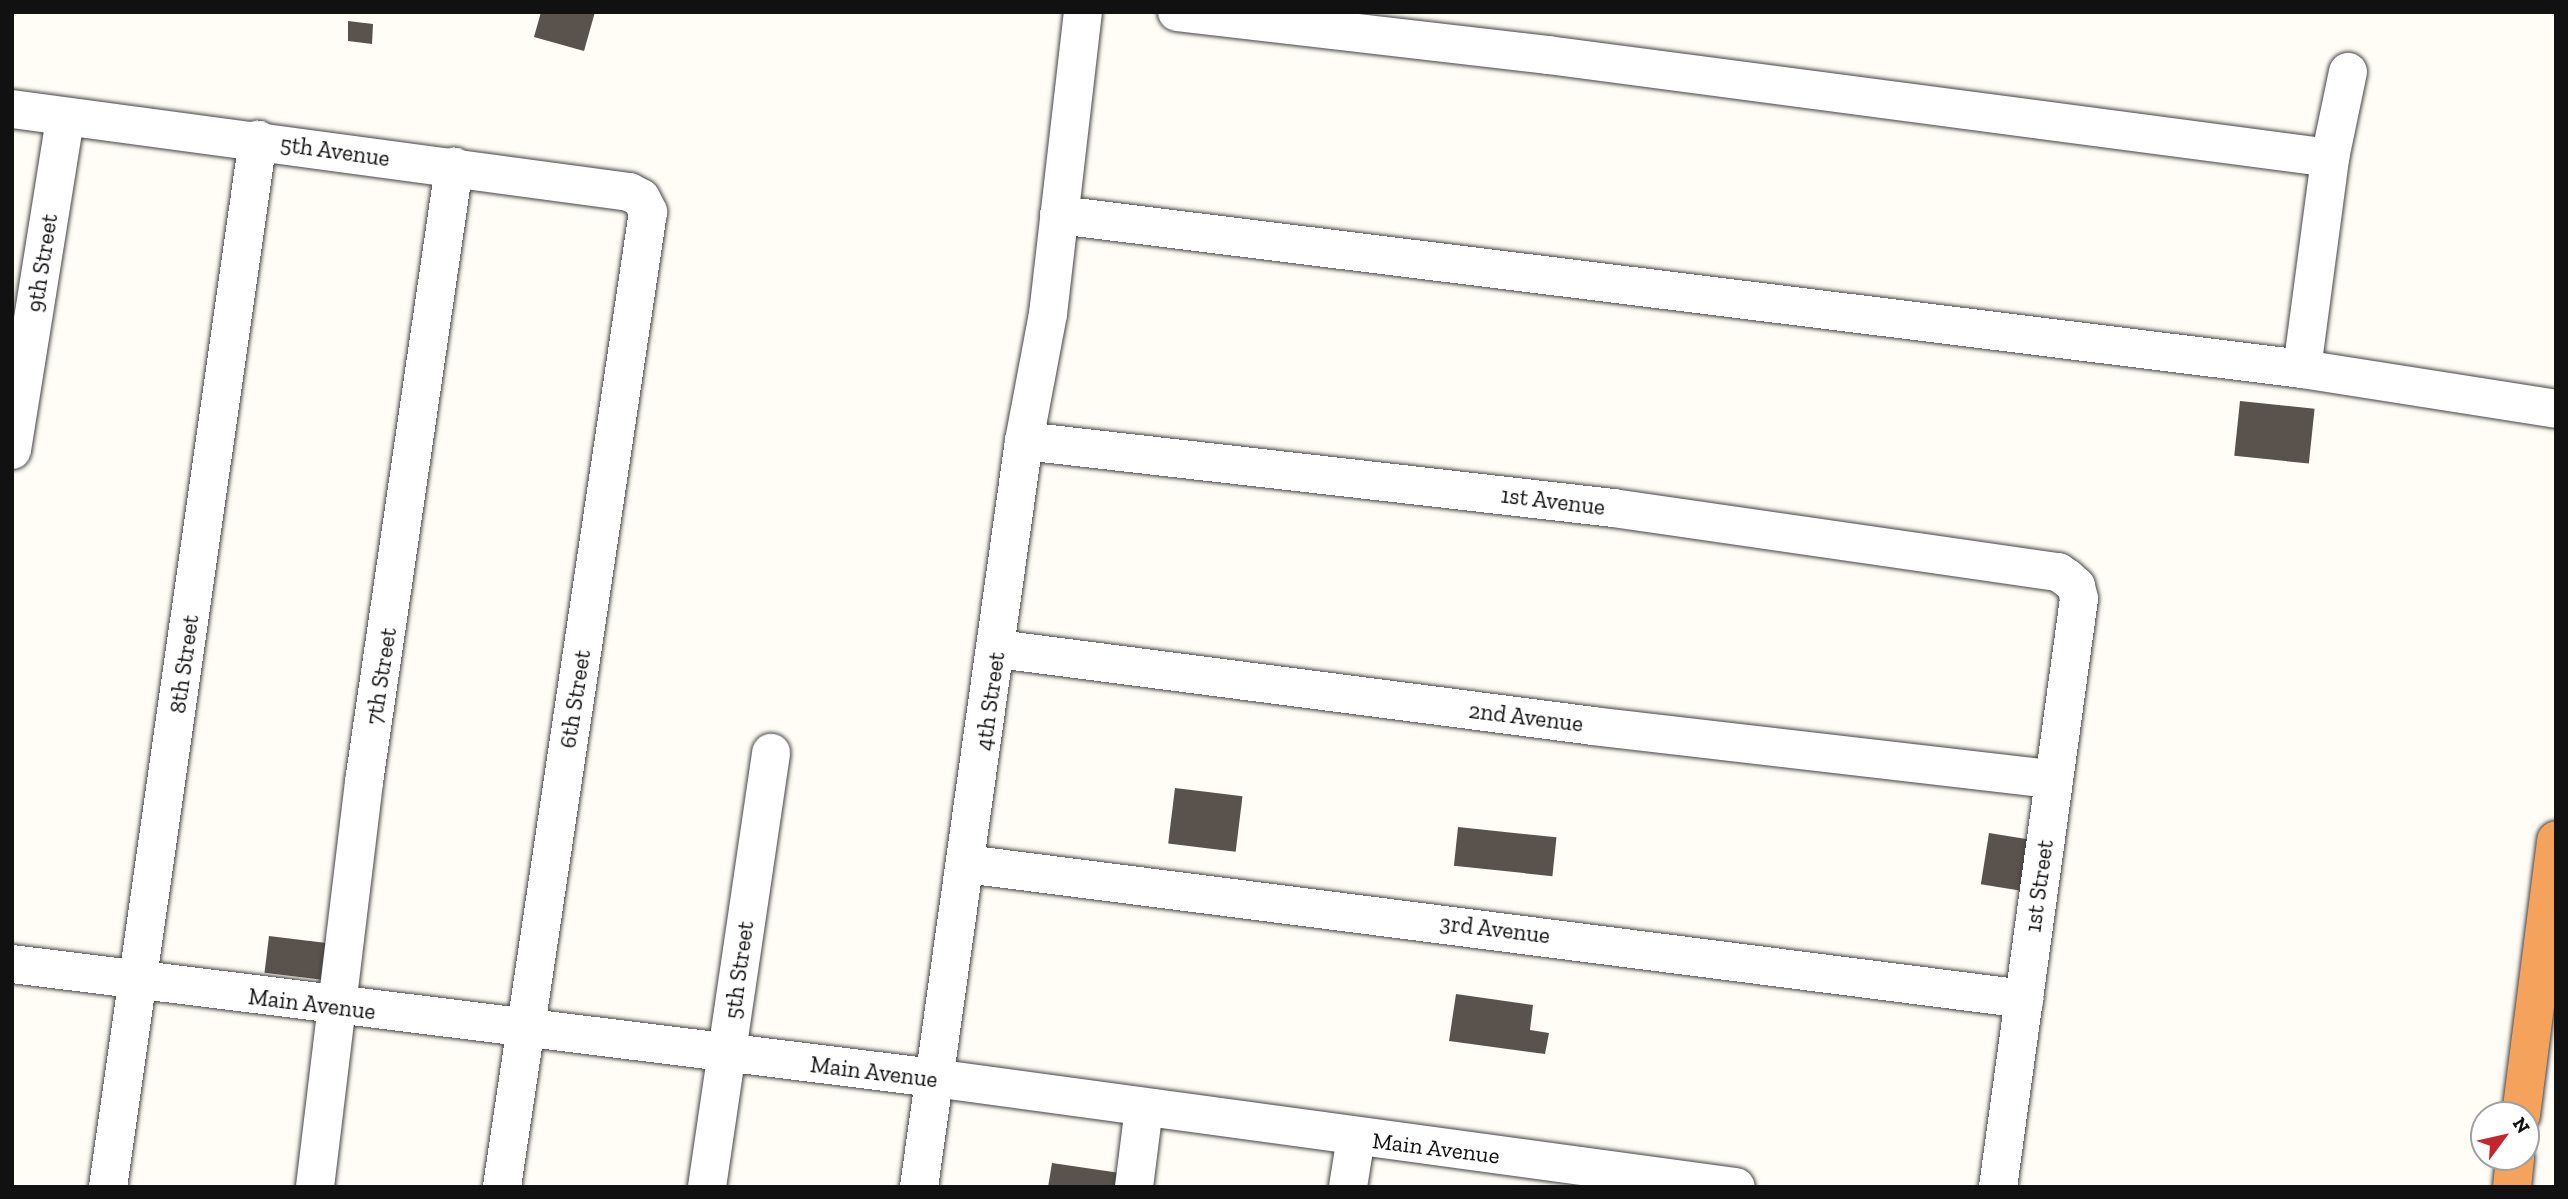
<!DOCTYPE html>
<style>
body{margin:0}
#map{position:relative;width:2568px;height:1199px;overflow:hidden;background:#fffdf5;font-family:"Zilla Slab",serif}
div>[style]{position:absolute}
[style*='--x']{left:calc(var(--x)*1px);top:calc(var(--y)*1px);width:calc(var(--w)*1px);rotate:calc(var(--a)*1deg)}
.building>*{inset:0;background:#5a524d;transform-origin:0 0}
.roads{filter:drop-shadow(0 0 2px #444) drop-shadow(0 0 2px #444)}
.street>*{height:38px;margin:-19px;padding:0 19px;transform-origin:19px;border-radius:19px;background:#fff}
.highway>*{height:38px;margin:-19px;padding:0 19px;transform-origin:19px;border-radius:19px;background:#f5a25d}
span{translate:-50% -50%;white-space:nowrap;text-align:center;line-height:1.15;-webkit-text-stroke:7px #fff;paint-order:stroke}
.street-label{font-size:23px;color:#111}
.frame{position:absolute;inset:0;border:14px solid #111;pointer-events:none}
.north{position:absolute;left:2470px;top:1101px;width:70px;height:70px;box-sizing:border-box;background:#fff;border:2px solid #a0a0a0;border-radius:50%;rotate:57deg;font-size:19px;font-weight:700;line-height:28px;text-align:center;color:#111}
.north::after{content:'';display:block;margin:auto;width:24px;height:32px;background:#c4262e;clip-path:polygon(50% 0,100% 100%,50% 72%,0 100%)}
</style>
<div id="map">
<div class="building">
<div style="clip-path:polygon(541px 12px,595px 12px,584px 51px,534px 37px)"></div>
<div style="clip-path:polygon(348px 21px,373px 24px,372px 44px,348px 41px)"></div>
<div style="left:2240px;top:401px;width:75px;height:55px;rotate:6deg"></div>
<div style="left:1175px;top:788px;width:68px;height:56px;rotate:7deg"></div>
<div style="left:1458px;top:827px;width:99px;height:39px;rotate:6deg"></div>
<div style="left:1989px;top:833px;width:47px;height:52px;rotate:9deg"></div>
<div style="left:269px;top:936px;width:62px;height:37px;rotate:7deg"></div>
<div style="clip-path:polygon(1456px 994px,1533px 1005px,1530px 1030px,1549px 1033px,1545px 1054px,1449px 1041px)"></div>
<div style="clip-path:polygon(1052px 1163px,1120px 1173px,1118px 1187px,1048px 1187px)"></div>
</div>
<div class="roads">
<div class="street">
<div style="--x:1177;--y:12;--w:373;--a:6.6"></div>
<div style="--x:1548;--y:55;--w:789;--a:7.5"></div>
<div style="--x:2330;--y:158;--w:88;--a:-78.2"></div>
<div style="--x:12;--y:109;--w:623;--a:7.66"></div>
<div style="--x:629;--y:192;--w:13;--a:27"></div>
<div style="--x:641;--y:198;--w:16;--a:63"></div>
<div style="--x:648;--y:212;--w:986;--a:98.52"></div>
<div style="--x:1059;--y:215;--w:1253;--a:7.06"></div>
<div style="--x:2302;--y:369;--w:257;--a:8.9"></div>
<div style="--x:2302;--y:369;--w:213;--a:-82.4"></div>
<div style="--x:1024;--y:441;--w:593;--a:6.49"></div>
<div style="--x:1613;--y:508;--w:450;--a:8.2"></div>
<div style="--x:2058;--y:572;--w:11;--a:34"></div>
<div style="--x:2067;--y:578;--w:12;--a:42"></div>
<div style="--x:2076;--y:586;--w:13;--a:77"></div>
<div style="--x:2079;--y:599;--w:594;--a:97.84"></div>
<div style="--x:12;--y:450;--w:336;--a:-80.9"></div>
<div style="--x:998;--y:649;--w:600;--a:7.37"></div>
<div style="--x:1593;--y:726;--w:464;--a:6.6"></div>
<div style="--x:966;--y:864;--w:1067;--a:7.27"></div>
<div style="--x:12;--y:964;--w:929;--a:7.05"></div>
<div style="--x:934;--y:1078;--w:809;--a:7.74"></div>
<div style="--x:108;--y:1187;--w:1058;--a:-81.85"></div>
<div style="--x:315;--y:1187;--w:408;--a:-83.1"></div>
<div style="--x:364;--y:782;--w:622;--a:-81.67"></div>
<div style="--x:707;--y:1187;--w:439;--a:-81.6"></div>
<div style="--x:919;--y:1187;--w:753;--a:-81.99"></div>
<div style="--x:1024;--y:441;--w:129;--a:-79.3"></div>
<div style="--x:1048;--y:314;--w:304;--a:-83.4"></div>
<div style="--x:1134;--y:1187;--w:80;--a:-82.8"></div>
<div style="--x:1348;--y:1187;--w:51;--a:-80.9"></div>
</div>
<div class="highway">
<div style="--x:2521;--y:1115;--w:277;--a:-82.7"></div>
<div style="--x:2512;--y:1187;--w:30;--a:-84"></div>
</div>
</div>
<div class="street-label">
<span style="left:335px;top:151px;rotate:8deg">5th Avenue</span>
<span style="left:42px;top:263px;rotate:-81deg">9th Street</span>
<span style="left:1553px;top:501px;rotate:7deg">1st Avenue</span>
<span style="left:184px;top:664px;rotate:-82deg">8th Street</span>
<span style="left:381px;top:676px;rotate:-81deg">7th Street</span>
<span style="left:575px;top:699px;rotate:-81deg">6th Street</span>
<span style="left:990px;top:701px;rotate:-82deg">4th Street</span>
<span style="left:1526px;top:717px;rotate:7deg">2nd Avenue</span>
<span style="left:2039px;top:886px;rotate:-82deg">1st Street</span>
<span style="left:1495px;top:929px;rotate:7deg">3rd Avenue</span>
<span style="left:739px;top:970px;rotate:-82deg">5th Street</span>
<span style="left:312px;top:1004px;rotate:7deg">Main Avenue</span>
<span style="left:874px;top:1072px;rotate:7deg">Main Avenue</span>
<span style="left:1436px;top:1148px;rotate:7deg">Main Avenue</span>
</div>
<div class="frame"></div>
<div class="north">N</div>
</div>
